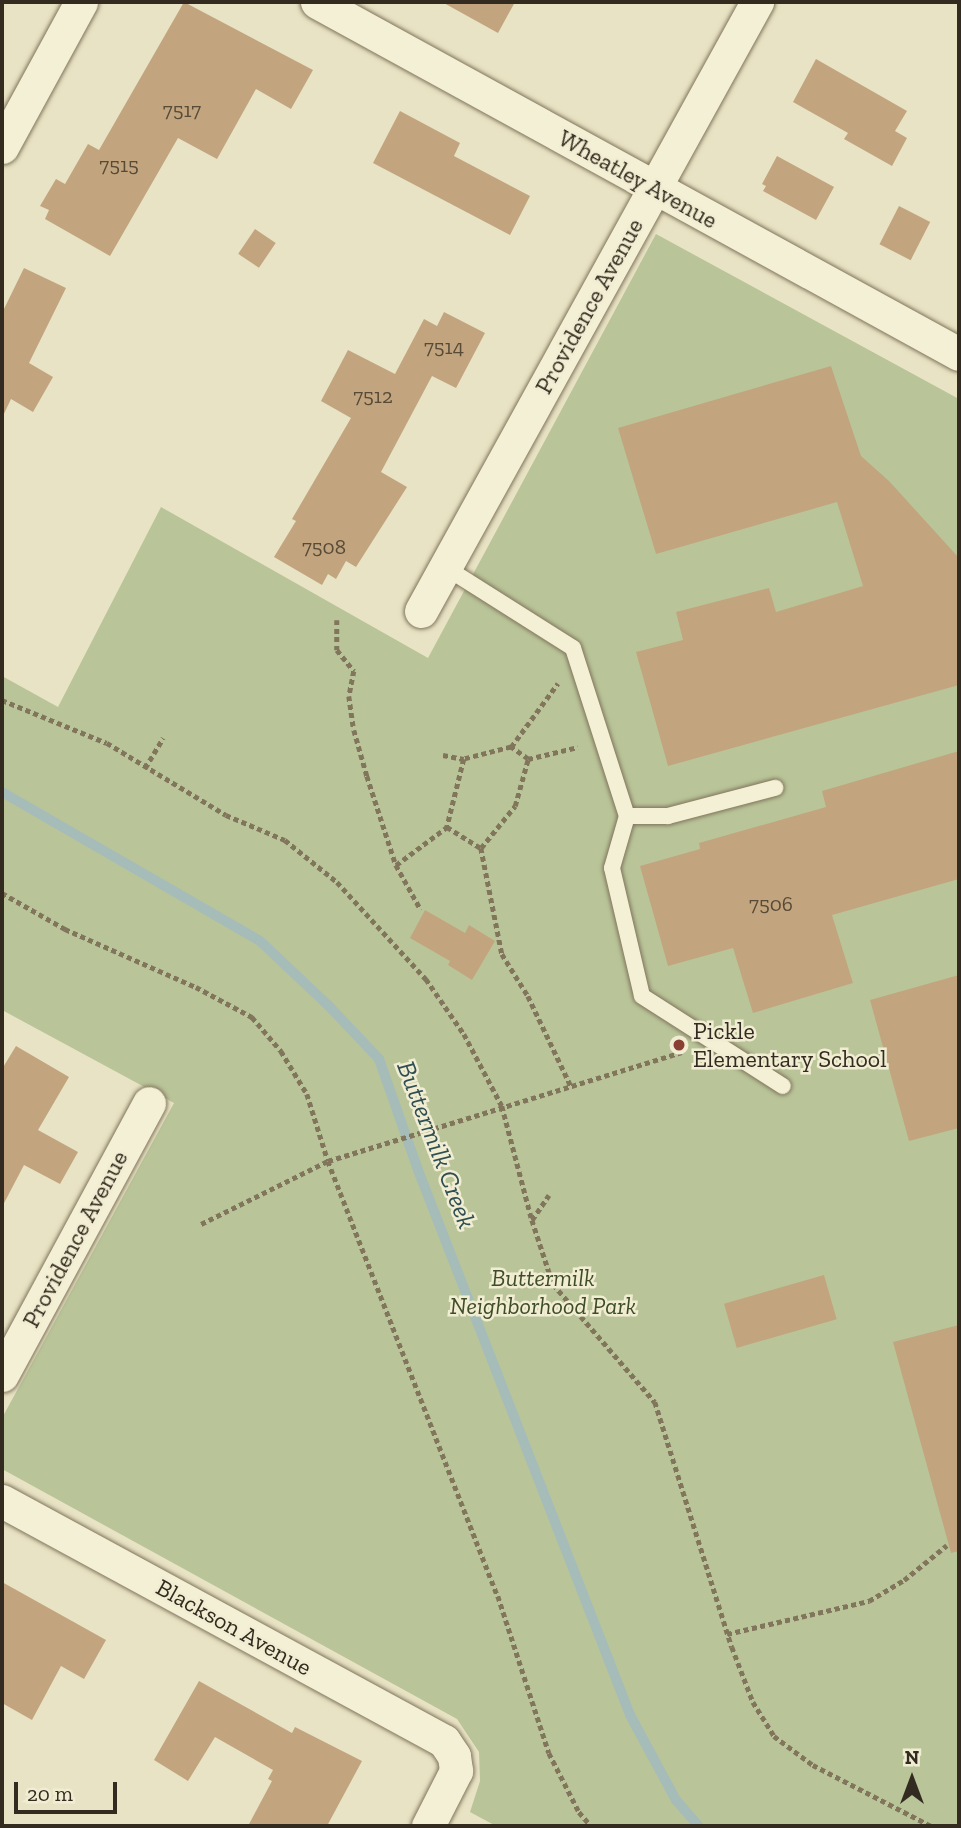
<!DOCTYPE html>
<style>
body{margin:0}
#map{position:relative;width:961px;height:1828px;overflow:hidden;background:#e8e3c4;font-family:"Zilla Slab",serif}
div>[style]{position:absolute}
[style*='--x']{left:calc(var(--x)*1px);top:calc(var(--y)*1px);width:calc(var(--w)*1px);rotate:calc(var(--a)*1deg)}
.green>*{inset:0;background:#b9c599}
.stream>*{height:10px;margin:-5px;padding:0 5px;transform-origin:5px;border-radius:5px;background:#a5bcb9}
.building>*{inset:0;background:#c2a57e;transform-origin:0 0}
.path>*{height:4.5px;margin-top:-2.25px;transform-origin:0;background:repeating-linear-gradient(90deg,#81755c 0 5px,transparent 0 8.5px)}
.roads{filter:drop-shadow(0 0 2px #81755c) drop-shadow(0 0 2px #81755c)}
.lane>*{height:16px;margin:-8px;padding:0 8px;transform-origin:8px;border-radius:8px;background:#f4f0d6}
.street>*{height:33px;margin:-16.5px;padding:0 16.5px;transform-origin:16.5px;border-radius:16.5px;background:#f4f0d6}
.dots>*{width:19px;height:19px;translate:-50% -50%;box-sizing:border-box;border:4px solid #f1edd2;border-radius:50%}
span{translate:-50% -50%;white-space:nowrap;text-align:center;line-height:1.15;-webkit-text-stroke:5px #f1edd2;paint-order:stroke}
.number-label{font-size:21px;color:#574a37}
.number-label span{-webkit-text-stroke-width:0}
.street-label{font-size:24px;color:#332b1f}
.poi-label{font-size:24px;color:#332b1f}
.left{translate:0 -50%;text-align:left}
.park-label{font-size:24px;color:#3e4d28;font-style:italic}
.water-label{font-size:26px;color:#304e51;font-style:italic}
.frame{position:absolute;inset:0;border:4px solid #332b1f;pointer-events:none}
.north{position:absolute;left:877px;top:1744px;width:70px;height:70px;-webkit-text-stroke:5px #f1edd2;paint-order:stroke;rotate:0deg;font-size:19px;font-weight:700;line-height:28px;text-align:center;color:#332b1f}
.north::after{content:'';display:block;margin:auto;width:24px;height:32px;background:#332b1f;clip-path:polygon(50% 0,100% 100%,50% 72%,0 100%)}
.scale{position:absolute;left:14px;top:1782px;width:103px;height:32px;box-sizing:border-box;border:4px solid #332b1f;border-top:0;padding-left:9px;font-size:21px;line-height:24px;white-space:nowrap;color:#332b1f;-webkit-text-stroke:5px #f1edd2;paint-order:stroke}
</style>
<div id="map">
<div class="green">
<div style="clip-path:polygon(656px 234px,959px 399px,959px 1826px,496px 1826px,470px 1812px,480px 1781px,479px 1752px,457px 1719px,2px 1469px,2px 1418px,174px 1103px,2px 1010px,2px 676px,58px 707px,161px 507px,428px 658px)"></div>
</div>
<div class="stream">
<div style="--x:2;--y:792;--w:298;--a:30"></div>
<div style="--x:260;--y:941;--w:93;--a:43.3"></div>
<div style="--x:328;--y:1005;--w:74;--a:46.6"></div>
<div style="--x:379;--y:1059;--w:118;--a:70.6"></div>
<div style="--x:418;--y:1170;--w:585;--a:68.74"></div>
<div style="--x:630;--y:1715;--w:97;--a:61.6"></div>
<div style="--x:676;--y:1800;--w:35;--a:49"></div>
</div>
<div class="building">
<div style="clip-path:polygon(184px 2px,313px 70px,291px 109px,256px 89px,217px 159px,178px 138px,110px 256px,45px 219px,49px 210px,40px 206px,56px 179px,65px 184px,88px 144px,99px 150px)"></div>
<div style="clip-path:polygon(442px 2px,515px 2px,498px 33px)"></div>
<div style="clip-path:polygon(816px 59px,907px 111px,895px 131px,907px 138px,892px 166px,844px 139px,848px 133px,793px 102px)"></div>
<div style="clip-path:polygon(400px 111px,460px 143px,454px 156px,530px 196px,510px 235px,373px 163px)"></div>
<div style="clip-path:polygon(777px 156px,834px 187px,816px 220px,763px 191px,766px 186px,762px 184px)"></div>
<div style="left:899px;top:206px;width:35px;height:43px;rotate:27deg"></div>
<div style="left:255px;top:229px;width:25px;height:30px;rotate:34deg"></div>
<div style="clip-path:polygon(24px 268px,66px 288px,29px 363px,53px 377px,33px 412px,11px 399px,2px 418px,2px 313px)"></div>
<div style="clip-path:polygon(444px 312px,485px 333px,456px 388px,432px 376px,381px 472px,407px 487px,356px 567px,346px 561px,336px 579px,328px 574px,322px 585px,274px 557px,296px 521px,292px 519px,351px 418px,321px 401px,348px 350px,395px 374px,424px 319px,437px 326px)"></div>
<div style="clip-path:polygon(831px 366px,861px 456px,889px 481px,959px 558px,959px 685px,668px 766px,636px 652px,683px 640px,676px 612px,769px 588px,776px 612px,863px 586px,837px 502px,656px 554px,618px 428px)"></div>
<div style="clip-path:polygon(959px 751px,959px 879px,832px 915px,853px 983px,753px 1013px,733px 948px,668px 966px,640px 866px,700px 849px,699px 843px,826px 807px,822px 791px)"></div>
<div style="clip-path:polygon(425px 910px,465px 933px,469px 925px,495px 941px,472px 980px,448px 965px,450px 961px,410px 938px)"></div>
<div style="clip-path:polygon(959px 975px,959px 1128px,909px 1141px,870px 1000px)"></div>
<div style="clip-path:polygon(16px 1046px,69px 1077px,38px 1130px,78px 1152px,60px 1184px,24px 1165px,2px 1207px,2px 1069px)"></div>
<div style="left:824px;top:1275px;width:46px;height:104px;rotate:74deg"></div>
<div style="clip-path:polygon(959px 1325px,959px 1551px,951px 1553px,893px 1342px)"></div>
<div style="clip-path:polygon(2px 1582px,106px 1640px,84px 1679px,61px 1666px,32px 1720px,2px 1703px)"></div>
<div style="clip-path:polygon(199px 1681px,292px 1733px,295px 1727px,362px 1761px,327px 1826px,248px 1826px,272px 1781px,268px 1779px,273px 1770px,215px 1737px,188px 1781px,154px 1760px)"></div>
</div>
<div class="path">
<div style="--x:337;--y:620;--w:30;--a:90"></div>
<div style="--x:337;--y:650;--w:27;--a:51"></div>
<div style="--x:354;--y:671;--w:25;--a:101"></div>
<div style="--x:349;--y:696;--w:34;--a:82"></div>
<div style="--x:354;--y:730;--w:48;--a:74.2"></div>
<div style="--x:367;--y:776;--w:94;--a:72"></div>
<div style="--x:396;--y:865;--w:51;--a:60.9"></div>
<div style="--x:2;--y:700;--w:113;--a:22.3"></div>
<div style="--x:107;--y:743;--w:139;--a:31.2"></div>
<div style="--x:226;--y:815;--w:64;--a:23"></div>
<div style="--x:285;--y:840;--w:67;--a:38.9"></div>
<div style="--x:337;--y:882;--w:132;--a:47.5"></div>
<div style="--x:426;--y:979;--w:67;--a:55.4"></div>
<div style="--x:464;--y:1034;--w:81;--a:62.2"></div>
<div style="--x:502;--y:1106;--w:118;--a:75.3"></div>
<div style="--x:532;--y:1220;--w:67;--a:71.8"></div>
<div style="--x:553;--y:1284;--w:156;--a:49.2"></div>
<div style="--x:655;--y:1402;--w:257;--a:72.6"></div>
<div style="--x:732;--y:1647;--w:59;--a:69.1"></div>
<div style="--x:753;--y:1702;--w:40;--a:58"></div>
<div style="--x:774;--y:1736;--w:49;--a:36.6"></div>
<div style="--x:813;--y:1765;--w:133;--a:27.3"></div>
<div style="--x:511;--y:747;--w:79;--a:-53.7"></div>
<div style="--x:443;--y:755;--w:21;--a:11"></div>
<div style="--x:528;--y:759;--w:51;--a:-13.5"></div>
<div style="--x:145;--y:768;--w:35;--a:-59"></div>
<div style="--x:481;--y:848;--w:54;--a:-51"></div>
<div style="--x:515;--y:806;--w:49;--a:-74.5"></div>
<div style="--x:528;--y:759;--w:21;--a:-145"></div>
<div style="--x:511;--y:747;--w:49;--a:165.7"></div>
<div style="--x:464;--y:759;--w:70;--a:104"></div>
<div style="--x:447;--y:827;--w:40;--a:32"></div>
<div style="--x:481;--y:848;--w:108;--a:78.8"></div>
<div style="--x:502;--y:954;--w:49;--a:58.2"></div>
<div style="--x:528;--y:996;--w:100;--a:64.5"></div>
<div style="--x:396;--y:865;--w:64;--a:-36.7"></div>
<div style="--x:2;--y:893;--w:73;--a:29.7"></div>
<div style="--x:65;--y:929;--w:143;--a:23.9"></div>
<div style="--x:196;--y:987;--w:64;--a:28.2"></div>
<div style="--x:252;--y:1017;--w:45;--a:49.5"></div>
<div style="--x:281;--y:1051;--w:50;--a:58.8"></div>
<div style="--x:307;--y:1094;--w:70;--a:72.6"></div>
<div style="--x:328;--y:1161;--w:467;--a:68.7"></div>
<div style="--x:498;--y:1596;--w:165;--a:72"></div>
<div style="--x:549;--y:1753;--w:66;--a:63"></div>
<div style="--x:579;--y:1812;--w:18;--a:49"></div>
<div style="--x:532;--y:1220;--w:30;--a:-56"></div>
<div style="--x:201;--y:1224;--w:142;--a:-26.4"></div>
<div style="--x:328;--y:1161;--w:370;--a:-17.1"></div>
<div style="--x:727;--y:1634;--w:146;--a:-13.1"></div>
<div style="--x:869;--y:1601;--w:41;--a:-31"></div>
<div style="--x:904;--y:1580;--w:55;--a:-39.1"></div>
</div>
<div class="roads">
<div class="lane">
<div style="--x:445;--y:567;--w:151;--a:32.3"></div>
<div style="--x:573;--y:648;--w:176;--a:72.2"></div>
<div style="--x:627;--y:816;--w:54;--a:106.1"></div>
<div style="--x:612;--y:868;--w:131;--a:76.8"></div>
<div style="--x:642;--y:996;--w:167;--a:32.6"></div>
<div style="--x:627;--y:816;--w:41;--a:0"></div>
<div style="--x:668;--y:816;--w:111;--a:-14.7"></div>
</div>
<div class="street">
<div style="--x:317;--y:2;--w:732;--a:28.74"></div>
<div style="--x:2;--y:147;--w:165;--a:-61.4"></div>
<div style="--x:421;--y:611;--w:696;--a:-61.11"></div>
<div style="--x:2;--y:1375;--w:309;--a:-61.6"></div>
<div style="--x:2;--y:1501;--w:503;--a:28.5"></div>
<div style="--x:444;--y:1741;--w:18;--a:56"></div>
<div style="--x:454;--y:1756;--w:15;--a:82"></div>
<div style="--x:456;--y:1771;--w:62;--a:117"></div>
</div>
</div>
<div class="dots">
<div style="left:679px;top:1045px;background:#894033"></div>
</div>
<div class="number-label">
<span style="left:182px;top:110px">7517</span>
<span style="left:119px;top:165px">7515</span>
<span style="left:444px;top:347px">7514</span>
<span style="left:373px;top:396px">7512</span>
<span style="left:324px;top:547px">7508</span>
<span style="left:771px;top:904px">7506</span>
</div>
<div class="street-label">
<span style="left:638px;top:179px;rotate:29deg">Wheatley Avenue</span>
<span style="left:589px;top:306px;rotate:-61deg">Providence Avenue</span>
<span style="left:75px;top:1239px;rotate:-62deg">Providence Avenue</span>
<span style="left:234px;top:1627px;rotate:29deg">Blackson Avenue</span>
</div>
<div class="poi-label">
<span class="left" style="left:693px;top:1045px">Pickle<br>Elementary School</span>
</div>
<div class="park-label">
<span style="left:543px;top:1292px">Buttermilk<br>Neighborhood Park</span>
</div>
<div class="water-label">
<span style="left:436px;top:1145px;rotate:69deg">Buttermilk Creek</span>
</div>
<div class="frame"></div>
<div class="north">N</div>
<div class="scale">20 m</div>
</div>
